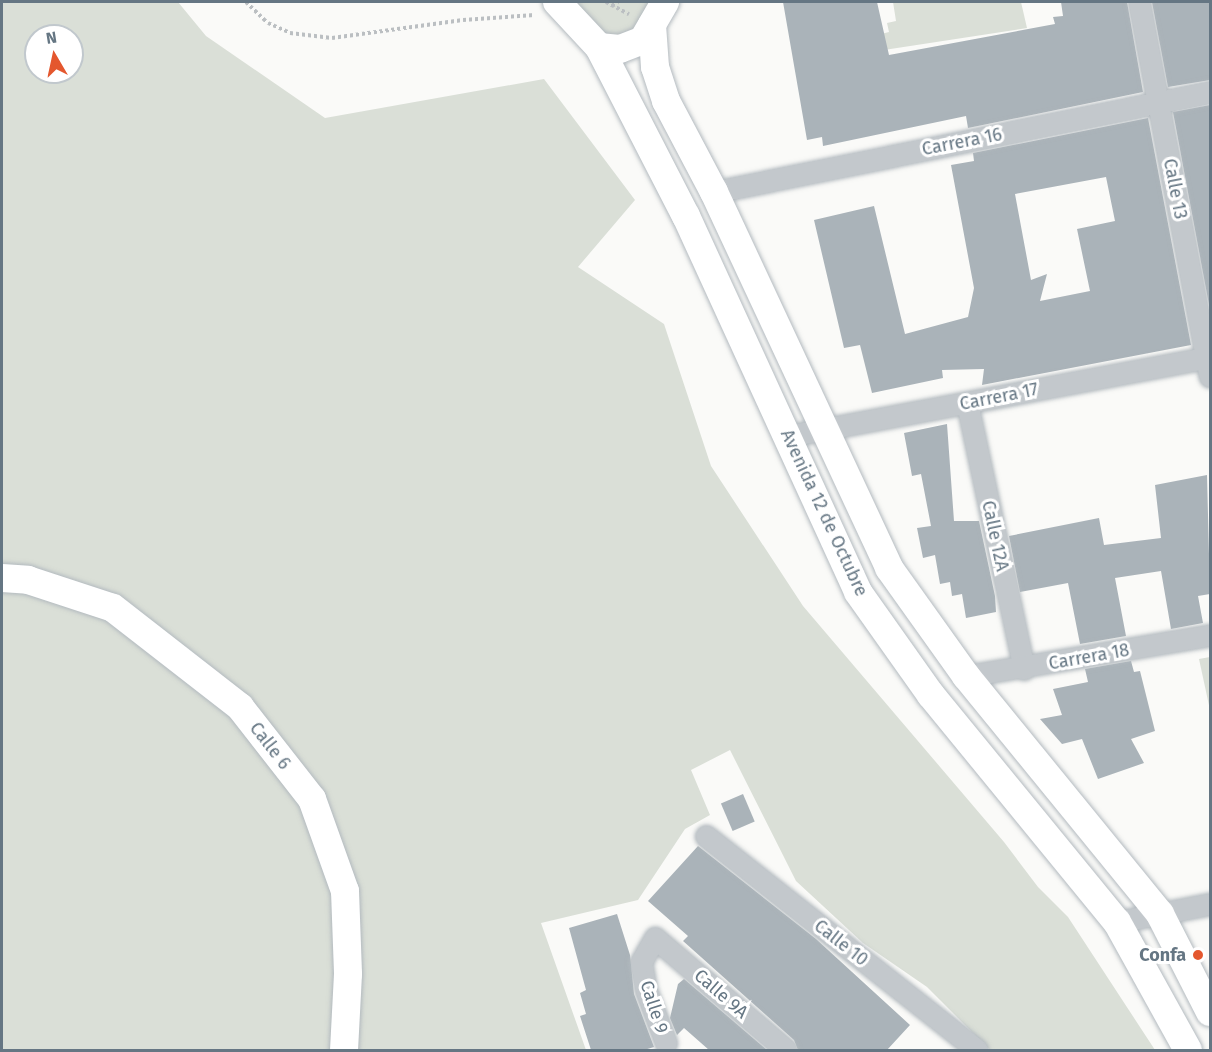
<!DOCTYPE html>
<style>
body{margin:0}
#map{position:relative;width:1212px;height:1052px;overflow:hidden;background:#fafaf8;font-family:"Fira Sans",sans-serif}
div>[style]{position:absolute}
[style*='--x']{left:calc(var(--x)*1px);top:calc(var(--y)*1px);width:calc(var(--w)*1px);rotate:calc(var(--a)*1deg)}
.green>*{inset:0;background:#dadfd7}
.building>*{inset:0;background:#aab3b9;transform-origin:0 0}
.path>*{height:4px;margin-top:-2px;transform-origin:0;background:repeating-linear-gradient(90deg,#bbbfc2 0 3px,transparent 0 6px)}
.roads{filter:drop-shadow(0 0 2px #b3babf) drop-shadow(0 0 2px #b3babf)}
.minor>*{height:21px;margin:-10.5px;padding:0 10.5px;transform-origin:10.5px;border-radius:10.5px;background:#c3c8cc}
.secondary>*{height:28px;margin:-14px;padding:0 14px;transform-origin:14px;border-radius:14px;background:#fff}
.dots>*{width:16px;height:16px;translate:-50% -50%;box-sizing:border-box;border:3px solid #fff;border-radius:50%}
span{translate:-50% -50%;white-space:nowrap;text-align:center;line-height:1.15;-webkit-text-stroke:6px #fff;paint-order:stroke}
.street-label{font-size:18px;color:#657683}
.poi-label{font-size:18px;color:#657683;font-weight:700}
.right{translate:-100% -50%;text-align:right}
.frame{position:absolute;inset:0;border:3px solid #657683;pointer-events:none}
.north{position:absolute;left:24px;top:24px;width:60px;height:60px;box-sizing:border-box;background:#fff;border:2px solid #c1c8cd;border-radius:50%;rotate:351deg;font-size:16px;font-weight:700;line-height:24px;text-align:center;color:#657683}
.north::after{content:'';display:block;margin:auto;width:21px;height:27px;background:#e4572e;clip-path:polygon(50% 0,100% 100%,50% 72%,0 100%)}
</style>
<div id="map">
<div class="green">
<div style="clip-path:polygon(evenodd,2px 2px,178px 2px,206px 36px,325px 118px,544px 79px,635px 200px,578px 267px,664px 324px,711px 466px,803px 606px,1004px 842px,1038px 887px,1068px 917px,1155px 1050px,990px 1050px,927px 987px,863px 943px,796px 881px,730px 750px,691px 770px,710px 815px,685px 829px,638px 900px,541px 923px,586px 1050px,2px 1050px,2px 2px,36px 36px,72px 36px,72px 72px,36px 72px,36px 36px)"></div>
<div style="clip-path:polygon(557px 2px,665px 2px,652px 25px,599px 47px)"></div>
<div style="clip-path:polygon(893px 2px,1021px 2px,1027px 28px,884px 50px,881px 34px,889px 32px,887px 23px,896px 21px)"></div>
<div style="clip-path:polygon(1210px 657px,1210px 710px,1199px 659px)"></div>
</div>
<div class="building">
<div style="clip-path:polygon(783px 2px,877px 2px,889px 55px,1055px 24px,1053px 17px,1063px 16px,1061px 2px,1127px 2px,1143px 92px,968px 128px,966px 116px,823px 146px,822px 137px,807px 140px)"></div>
<div style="clip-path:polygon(1152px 2px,1210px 2px,1210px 80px,1168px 87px)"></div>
<div style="clip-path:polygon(1210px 105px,1210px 310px,1173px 112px)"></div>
<div style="clip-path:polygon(evenodd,1148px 118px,1191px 345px,982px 385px,984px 369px,942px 370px,943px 378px,872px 393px,860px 345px,844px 348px,814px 220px,874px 206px,905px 334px,968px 317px,974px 288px,951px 165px,974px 161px,973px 153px,1148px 118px,1106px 177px,1115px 221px,1077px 229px,1090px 291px,1040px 301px,1047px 274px,1031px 280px,1015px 194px,1106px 177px)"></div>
<div style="clip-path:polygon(947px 424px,954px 521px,979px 521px,995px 596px,996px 612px,966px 618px,962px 594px,952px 596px,950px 582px,940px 584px,935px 555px,923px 558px,917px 528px,931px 526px,921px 474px,912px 476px,904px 433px)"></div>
<div style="clip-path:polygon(1207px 475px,1210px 594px,1198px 596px,1203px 623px,1171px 629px,1161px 571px,1115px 578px,1126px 636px,1080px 644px,1068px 583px,1020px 592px,1009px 536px,1099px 518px,1104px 545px,1161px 538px,1155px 485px)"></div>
<div style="clip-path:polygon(1131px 661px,1134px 672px,1140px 671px,1155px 731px,1131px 739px,1144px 763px,1098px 779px,1082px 739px,1062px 744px,1040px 719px,1062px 715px,1053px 689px,1088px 682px,1085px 669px)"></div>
<div style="left:743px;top:794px;width:30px;height:24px;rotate:67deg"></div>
<div style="clip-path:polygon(698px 846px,816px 939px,910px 1025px,887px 1050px,798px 1050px,794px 1040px,683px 941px,688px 936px,648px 901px)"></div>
<div style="clip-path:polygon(617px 914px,630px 955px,634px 994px,654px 1047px,644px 1050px,591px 1050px,580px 1016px,586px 1014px,580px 993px,586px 990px,569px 928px)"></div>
<div style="clip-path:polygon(684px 979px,767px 1050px,709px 1050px,684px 1028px,677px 1035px,670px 1018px,678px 984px)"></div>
</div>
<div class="path">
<div style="--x:246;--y:2;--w:30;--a:44"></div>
<div style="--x:268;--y:23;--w:24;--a:24"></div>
<div style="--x:290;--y:33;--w:42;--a:6.8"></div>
<div style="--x:332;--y:38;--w:132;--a:-7.8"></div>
<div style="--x:463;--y:20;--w:72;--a:-4"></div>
<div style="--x:606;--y:2;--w:26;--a:28"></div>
<div style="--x:612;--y:6;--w:7;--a:-34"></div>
</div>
<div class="roads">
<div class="minor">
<div style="--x:1139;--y:2;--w:381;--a:79.3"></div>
<div style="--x:714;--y:192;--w:506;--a:-11.4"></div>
<div style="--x:967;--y:403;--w:272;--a:77.9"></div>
<div style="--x:788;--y:436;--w:429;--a:-10.6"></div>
<div style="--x:966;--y:676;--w:247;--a:-9.5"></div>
<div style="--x:706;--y:836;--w:345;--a:38.3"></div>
<div style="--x:1117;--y:922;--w:95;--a:-11"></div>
<div style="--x:666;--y:1043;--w:57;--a:-110.7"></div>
<div style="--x:646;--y:990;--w:28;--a:-100"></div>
<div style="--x:641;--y:962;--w:28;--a:-60"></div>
<div style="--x:655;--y:938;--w:172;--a:40.5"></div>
</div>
<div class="secondary">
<div style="--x:557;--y:2;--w:62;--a:47"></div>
<div style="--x:599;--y:47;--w:190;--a:62.8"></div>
<div style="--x:686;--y:216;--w:413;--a:65.4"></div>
<div style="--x:858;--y:592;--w:126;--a:54.7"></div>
<div style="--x:931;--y:695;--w:293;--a:50.7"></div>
<div style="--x:1117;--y:922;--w:146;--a:61"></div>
<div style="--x:652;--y:25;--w:42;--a:85.9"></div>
<div style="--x:655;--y:67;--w:36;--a:72"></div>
<div style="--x:666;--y:101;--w:103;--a:62.2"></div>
<div style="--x:714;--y:192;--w:415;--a:65"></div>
<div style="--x:889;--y:568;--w:133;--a:54.5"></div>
<div style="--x:966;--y:676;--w:307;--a:50.8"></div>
<div style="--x:1160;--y:914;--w:110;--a:63"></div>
<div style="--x:599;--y:47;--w:21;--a:5"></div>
<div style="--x:620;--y:49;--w:25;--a:-21"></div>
<div style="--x:643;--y:40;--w:44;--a:-59.9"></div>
<div style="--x:2;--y:578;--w:26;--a:4"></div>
<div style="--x:28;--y:580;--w:89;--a:18.2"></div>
<div style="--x:113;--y:608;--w:161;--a:37.9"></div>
<div style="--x:240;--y:707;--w:117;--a:52"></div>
<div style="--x:312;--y:799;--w:98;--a:70.3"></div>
<div style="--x:345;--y:891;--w:83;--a:87.9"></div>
<div style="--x:348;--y:974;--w:76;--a:93"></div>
</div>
</div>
<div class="dots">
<div style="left:1198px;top:955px;background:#e4572e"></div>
</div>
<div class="street-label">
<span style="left:962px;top:142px;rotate:-11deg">Carrera 16</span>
<span style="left:1175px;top:189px;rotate:79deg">Calle 13</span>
<span style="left:999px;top:397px;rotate:-11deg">Carrera 17</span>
<span style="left:824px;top:513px;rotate:65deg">Avenida 12 de Octubre</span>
<span style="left:995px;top:536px;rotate:78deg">Calle 12A</span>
<span style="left:1089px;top:657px;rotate:-10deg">Carrera 18</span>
<span style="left:270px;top:746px;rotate:52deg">Calle 6</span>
<span style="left:841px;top:943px;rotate:38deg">Calle 10</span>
<span style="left:721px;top:994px;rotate:41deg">Calle 9A</span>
<span style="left:654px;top:1007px;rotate:72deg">Calle 9</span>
</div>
<div class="poi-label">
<span class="right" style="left:1186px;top:955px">Confa</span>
</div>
<div class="frame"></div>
<div class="north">N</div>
</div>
